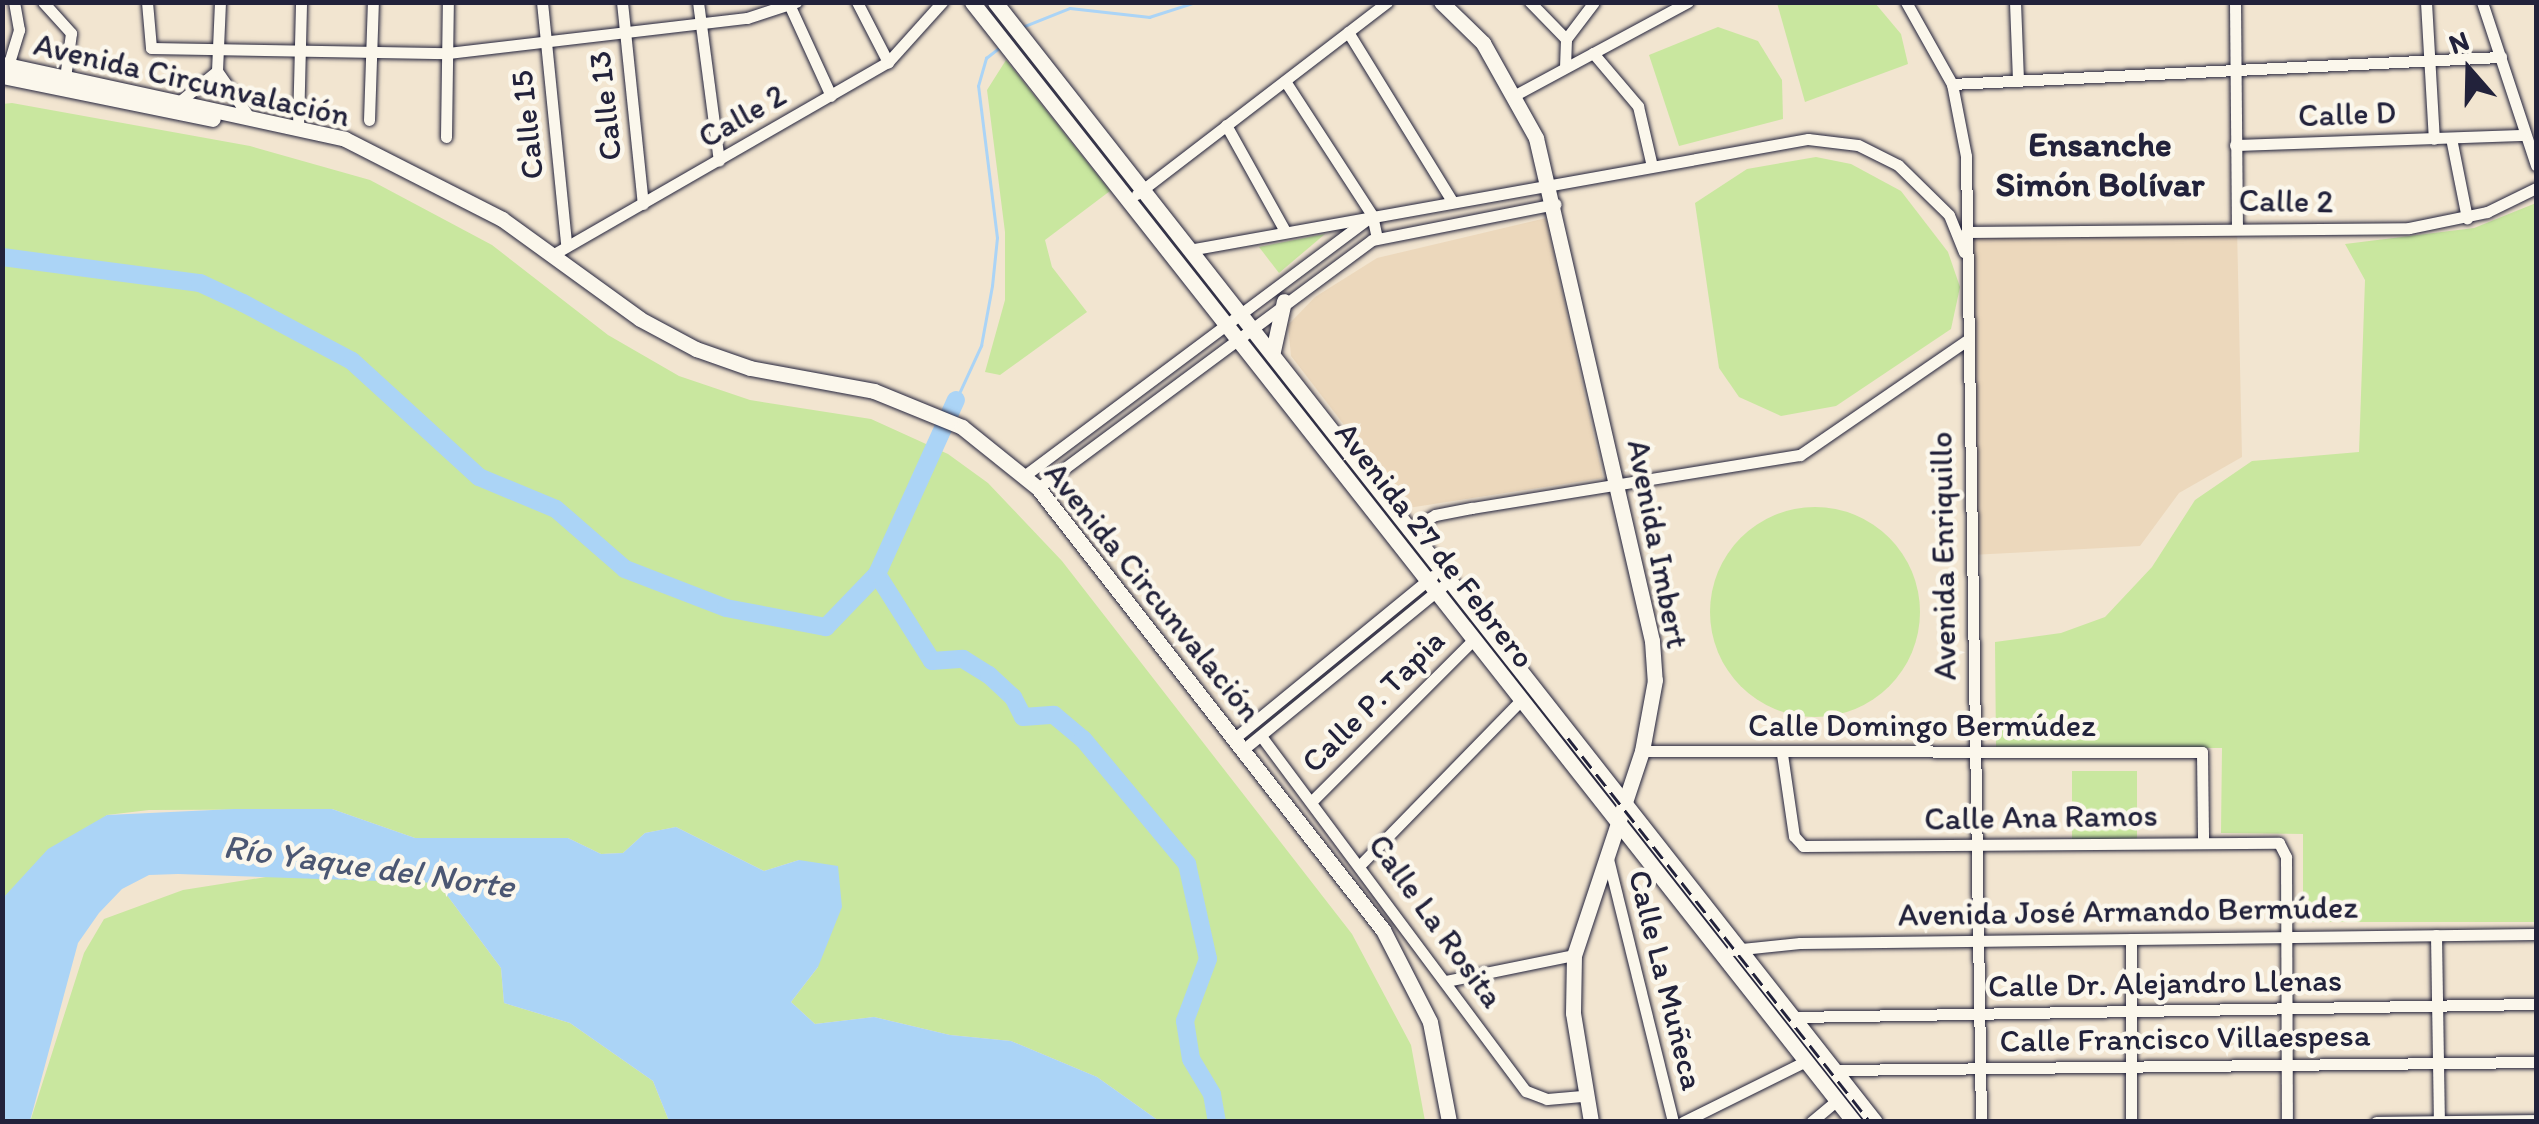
<!DOCTYPE html>
<meta charset="utf-8">
<style>
body{margin:0}
#map{position:relative;width:2539px;height:1124px;overflow:hidden;background:#f2e5d0;font-family:Itim,sans-serif}
div>[style]{position:absolute}
[style*='--x']{left:calc(var(--x)*1px);top:calc(var(--y)*1px);width:calc(var(--w)*1px);rotate:calc(var(--a)*1deg)}
.built>*{inset:0;background:#ecd8bc}
.green>*{inset:0;background:#c9e79f;transform-origin:0 0}
.round{border-radius:50%}
.water>*{inset:0;background:#abd4f6}
.stream>*{height:2.5px;margin:-1.25px;padding:0 1.25px;transform-origin:1.25px;border-radius:1.25px;background:#abd4f6}
.river>*{height:18px;margin:-9px;padding:0 9px;transform-origin:9px;border-radius:9px;background:#abd4f6}
.roads{filter:drop-shadow(0 0 2px #22223b) drop-shadow(0 0 2px #22223b)}
.minor>*{height:11px;margin:-5.5px;padding:0 5.5px;transform-origin:5.5px;border-radius:5.5px;background:#fbf7ec}
.major>*{height:15px;margin:-7.5px;padding:0 7.5px;transform-origin:7.5px;border-radius:7.5px;background:#fbf7ec}
.rail>*{height:2.5px;margin-top:-1.25px;transform-origin:0;background:repeating-linear-gradient(90deg,#22223b 0 15px,transparent 0 23px)}
span{translate:-50% -50%;white-space:nowrap;text-align:center;line-height:1.15;-webkit-text-stroke:9px #fbf7ec;paint-order:stroke}
.street-label{font-size:32px;color:#22223b}
.neighbourhood-label{font-size:35px;color:#22223b;font-weight:700}
.water-label{font-size:35px;color:#4b5773;font-style:italic}
.frame{position:absolute;inset:0;border:5px solid #22223b;pointer-events:none}
.north{position:absolute;left:2419px;top:20px;width:100px;height:100px;-webkit-text-stroke:8px #fbf7ec;paint-order:stroke;rotate:340deg;font-size:28px;font-weight:700;line-height:40px;text-align:center;color:#22223b}
.north::after{content:'';display:block;margin:auto;width:35px;height:45px;background:#22223b;clip-path:polygon(50% 0,100% 100%,50% 72%,0 100%)}
</style>
<div id="map">
<div class="built">
<div style="clip-path:polygon(1546px 218px,1603px 478px,1408px 508px,1291px 356px,1288px 325px,1315px 297px,1377px 258px)"></div>
<div style="clip-path:polygon(2237px 227px,2242px 457px,2179px 493px,2140px 546px,1971px 555px,1966px 232px)"></div>
</div>
<div class="green">
<div style="clip-path:polygon(1777px 3px,1875px 3px,1901px 34px,1908px 64px,1805px 102px)"></div>
<div style="clip-path:polygon(1718px 27px,1758px 41px,1782px 80px,1783px 119px,1679px 146px,1649px 55px)"></div>
<div style="clip-path:polygon(1006px 60px,1110px 191px,1045px 240px,1052px 267px,1087px 312px,1000px 375px,985px 372px,1005px 300px,1005px 232px,987px 90px)"></div>
<div style="clip-path:polygon(12px 103px,250px 146px,370px 180px,492px 245px,608px 335px,679px 376px,750px 400px,871px 419px,948px 454px,988px 483px,1062px 561px,1352px 934px,1411px 1045px,1425px 1121px,1159px 1121px,1097px 1077px,1011px 1041px,950px 1035px,874px 1017px,815px 1024px,791px 1002px,818px 967px,799px 860px,764px 871px,676px 827px,645px 833px,623px 853px,601px 854px,568px 838px,415px 838px,332px 809px,149px 810px,107px 815px,3px 898px,2px 104px)"></div>
<div style="clip-path:polygon(1816px 157px,1851px 164px,1901px 191px,1948px 252px,1960px 287px,1951px 329px,1836px 406px,1781px 416px,1739px 397px,1719px 368px,1695px 203px,1747px 169px)"></div>
<div style="clip-path:polygon(2536px 203px,2536px 922px,2303px 922px,2303px 834px,2221px 833px,2222px 748px,1996px 747px,1995px 642px,2061px 633px,2105px 617px,2152px 567px,2195px 500px,2252px 461px,2359px 452px,2365px 280px,2345px 244px,2474px 228px)"></div>
<div style="clip-path:polygon(1325px 234px,1279px 273px,1259px 247px,1264px 246px)"></div>
<div class="round" style="left:1710px;top:507px;width:210px;height:210px"></div>
<div style="left:2137px;top:771px;width:68px;height:65px;rotate:90deg"></div>
<div style="clip-path:polygon(381px 876px,438px 883px,501px 968px,504px 1003px,570px 1023px,653px 1081px,669px 1121px,30px 1122px,84px 953px,104px 919px,183px 890px,266px 877px)"></div>
</div>
<div class="water">
<div style="clip-path:polygon(234px 809px,332px 809px,415px 838px,568px 838px,601px 854px,623px 853px,645px 833px,676px 827px,764px 871px,799px 860px,838px 866px,842px 907px,818px 967px,791px 1002px,815px 1024px,874px 1017px,950px 1035px,1011px 1041px,1097px 1077px,1159px 1121px,669px 1121px,653px 1081px,570px 1023px,504px 1003px,501px 968px,438px 883px,178px 874px,149px 875px,122px 889px,99px 913px,78px 943px,30px 1121px,3px 1121px,3px 898px,48px 849px,107px 815px)"></div>
</div>
<div class="stream">
<div style="--x:1025;--y:26;--w:48;--a:-21.8"></div>
<div style="--x:1070;--y:8;--w:80;--a:6.5"></div>
<div style="--x:1149;--y:17;--w:49;--a:-17.7"></div>
<div style="--x:956;--y:400;--w:60;--a:-65.2"></div>
<div style="--x:981;--y:346;--w:61;--a:-79.6"></div>
<div style="--x:992;--y:286;--w:48;--a:-84.1"></div>
<div style="--x:997;--y:238;--w:153;--a:-97.1"></div>
<div style="--x:978;--y:86;--w:29;--a:-74"></div>
<div style="--x:986;--y:58;--w:18;--a:-38"></div>
</div>
<div class="river">
<div style="--x:2;--y:257;--w:200;--a:7.5"></div>
<div style="--x:200;--y:283;--w:47;--a:24.9"></div>
<div style="--x:243;--y:303;--w:123;--a:28"></div>
<div style="--x:352;--y:361;--w:172;--a:42.4"></div>
<div style="--x:479;--y:477;--w:83;--a:22.6"></div>
<div style="--x:556;--y:509;--w:91;--a:41"></div>
<div style="--x:625;--y:569;--w:108;--a:21.1"></div>
<div style="--x:726;--y:608;--w:102;--a:10.8"></div>
<div style="--x:826;--y:627;--w:74;--a:-46.1"></div>
<div style="--x:877;--y:574;--w:103;--a:57.7"></div>
<div style="--x:932;--y:661;--w:31;--a:-4"></div>
<div style="--x:963;--y:659;--w:31;--a:32"></div>
<div style="--x:989;--y:675;--w:33;--a:43"></div>
<div style="--x:1013;--y:697;--w:22;--a:63"></div>
<div style="--x:1023;--y:717;--w:31;--a:-4"></div>
<div style="--x:1054;--y:715;--w:38;--a:40"></div>
<div style="--x:1083;--y:739;--w:163;--a:50.2"></div>
<div style="--x:1187;--y:864;--w:97;--a:77.5"></div>
<div style="--x:1208;--y:959;--w:66;--a:110.4"></div>
<div style="--x:1185;--y:1021;--w:38;--a:81"></div>
<div style="--x:1191;--y:1059;--w:41;--a:59"></div>
<div style="--x:1212;--y:1094;--w:28;--a:80"></div>
<div style="--x:877;--y:574;--w:191;--a:-65.6"></div>
</div>
<div class="roads">
<div class="minor">
<div style="--x:43;--y:2;--w:42;--a:47.9"></div>
<div style="--x:71;--y:33;--w:45;--a:97.6"></div>
<div style="--x:147;--y:2;--w:46;--a:85"></div>
<div style="--x:151;--y:48;--w:297;--a:1"></div>
<div style="--x:448;--y:53;--w:301;--a:-6.7"></div>
<div style="--x:747;--y:18;--w:52;--a:-18.1"></div>
<div style="--x:220;--y:2;--w:69;--a:92.5"></div>
<div style="--x:217;--y:71;--w:56;--a:55.2"></div>
<div style="--x:542;--y:2;--w:242;--a:84.3"></div>
<div style="--x:622;--y:2;--w:203;--a:84.1"></div>
<div style="--x:698;--y:2;--w:160;--a:82.5"></div>
<div style="--x:788;--y:2;--w:103;--a:65.4"></div>
<div style="--x:857;--y:2;--w:68;--a:62.7"></div>
<div style="--x:1530;--y:2;--w:52;--a:45.8"></div>
<div style="--x:1566;--y:39;--w:28;--a:92"></div>
<div style="--x:1906;--y:2;--w:94;--a:60.7"></div>
<div style="--x:1952;--y:84;--w:73;--a:79"></div>
<div style="--x:1966;--y:156;--w:966;--a:89.11"></div>
<div style="--x:2015;--y:2;--w:79;--a:87.8"></div>
<div style="--x:2235;--y:2;--w:225;--a:89.5"></div>
<div style="--x:2426;--y:2;--w:137;--a:86.7"></div>
<div style="--x:2482;--y:2;--w:172;--a:71.7"></div>
<div style="--x:1348;--y:32;--w:198;--a:58.4"></div>
<div style="--x:1566;--y:39;--w:46;--a:-52.9"></div>
<div style="--x:1593;--y:53;--w:70;--a:49.7"></div>
<div style="--x:1638;--y:106;--w:62;--a:76.9"></div>
<div style="--x:8;--y:66;--w:38;--a:-73"></div>
<div style="--x:19;--y:30;--w:28;--a:-100"></div>
<div style="--x:1285;--y:81;--w:160;--a:57"></div>
<div style="--x:1372;--y:215;--w:24;--a:78"></div>
<div style="--x:1952;--y:84;--w:550;--a:-2.82"></div>
<div style="--x:1517;--y:94;--w:194;--a:-28.3"></div>
<div style="--x:179;--y:102;--w:49;--a:-39.2"></div>
<div style="--x:369;--y:120;--w:118;--a:-88.1"></div>
<div style="--x:1226;--y:125;--w:121;--a:60.9"></div>
<div style="--x:298;--y:127;--w:125;--a:-88.6"></div>
<div style="--x:446;--y:137;--w:135;--a:-89.2"></div>
<div style="--x:2451;--y:138;--w:82;--a:78.7"></div>
<div style="--x:2235;--y:145;--w:287;--a:-2"></div>
<div style="--x:1137;--y:194;--w:315;--a:-37.5"></div>
<div style="--x:1966;--y:232;--w:443;--a:-0.5"></div>
<div style="--x:2409;--y:228;--w:80;--a:-11.6"></div>
<div style="--x:2487;--y:212;--w:55;--a:-26.1"></div>
<div style="--x:1189;--y:250;--w:629;--a:-10.17"></div>
<div style="--x:1808;--y:139;--w:50;--a:6.8"></div>
<div style="--x:1858;--y:145;--w:45;--a:26.6"></div>
<div style="--x:1898;--y:165;--w:71;--a:44.4"></div>
<div style="--x:1949;--y:215;--w:40;--a:68"></div>
<div style="--x:554;--y:254;--w:385;--a:-29.9"></div>
<div style="--x:888;--y:62;--w:81;--a:-48"></div>
<div style="--x:1024;--y:476;--w:431;--a:-36.8"></div>
<div style="--x:1038;--y:488;--w:416;--a:-36.6"></div>
<div style="--x:1372;--y:240;--w:187;--a:-11.1"></div>
<div style="--x:1408;--y:530;--w:31;--a:-29"></div>
<div style="--x:1435;--y:515;--w:38;--a:-11"></div>
<div style="--x:1472;--y:508;--w:332;--a:-9.2"></div>
<div style="--x:1800;--y:455;--w:201;--a:-34.5"></div>
<div style="--x:1261;--y:736;--w:443;--a:53.3"></div>
<div style="--x:1526;--y:1091;--w:22;--a:21"></div>
<div style="--x:1547;--y:1099;--w:38;--a:-5"></div>
<div style="--x:1236;--y:737;--w:254;--a:-39.3"></div>
<div style="--x:1245;--y:748;--w:264;--a:-39.3"></div>
<div style="--x:1642;--y:751;--w:560;--a:0.1"></div>
<div style="--x:2202;--y:752;--w:88;--a:89.3"></div>
<div style="--x:1782;--y:754;--w:83;--a:81.7"></div>
<div style="--x:1794;--y:836;--w:13;--a:48"></div>
<div style="--x:1803;--y:846;--w:476;--a:-0.4"></div>
<div style="--x:2279;--y:843;--w:16;--a:63"></div>
<div style="--x:2286;--y:857;--w:265;--a:89.8"></div>
<div style="--x:1312;--y:801;--w:228;--a:-45"></div>
<div style="--x:1608;--y:859;--w:271;--a:76.1"></div>
<div style="--x:1361;--y:864;--w:228;--a:-45.7"></div>
<div style="--x:2436;--y:935;--w:187;--a:89.1"></div>
<div style="--x:1732;--y:950;--w:68;--a:-5.9"></div>
<div style="--x:1800;--y:943;--w:736;--a:-0.7"></div>
<div style="--x:1446;--y:981;--w:131;--a:-11.5"></div>
<div style="--x:1795;--y:1017;--w:741;--a:-1.01"></div>
<div style="--x:1835;--y:1070;--w:701;--a:-0.65"></div>
<div style="--x:1683;--y:1122;--w:137;--a:-26.4"></div>
<div style="--x:1811;--y:1122;--w:34;--a:-40"></div>
<div style="--x:2131;--y:1122;--w:183;--a:-90"></div>
<div style="--x:2376;--y:1122;--w:160;--a:-0.7"></div>
</div>
<div class="major">
<div style="--x:972;--y:2;--w:1426;--a:51.78"></div>
<div style="--x:995;--y:2;--w:1424;--a:51.84"></div>
<div style="--x:1441;--y:2;--w:59;--a:44.3"></div>
<div style="--x:1483;--y:43;--w:109;--a:60.8"></div>
<div style="--x:1536;--y:138;--w:516;--a:77.01"></div>
<div style="--x:1652;--y:641;--w:39;--a:86"></div>
<div style="--x:1655;--y:680;--w:72;--a:100.4"></div>
<div style="--x:1642;--y:751;--w:215;--a:108.4"></div>
<div style="--x:1574;--y:955;--w:58;--a:91"></div>
<div style="--x:1573;--y:1013;--w:110;--a:80.6"></div>
<div style="--x:2;--y:64;--w:351;--a:12.3"></div>
<div style="--x:345;--y:139;--w:176;--a:27"></div>
<div style="--x:502;--y:219;--w:170;--a:35.9"></div>
<div style="--x:640;--y:319;--w:64;--a:28.2"></div>
<div style="--x:696;--y:349;--w:57;--a:19.4"></div>
<div style="--x:750;--y:368;--w:126;--a:10.5"></div>
<div style="--x:874;--y:391;--w:95;--a:22.2"></div>
<div style="--x:962;--y:427;--w:97;--a:38.8"></div>
<div style="--x:1038;--y:488;--w:561;--a:52.03"></div>
<div style="--x:1383;--y:930;--w:103;--a:62.9"></div>
<div style="--x:1430;--y:1022;--w:102;--a:79.2"></div>
<div style="--x:2;--y:76;--w:215;--a:11.5"></div>
<div style="--x:1273;--y:351;--w:51;--a:-77.6"></div>
</div>
</div>
<div class="rail">
<div style="--x:1568;--y:738;--w:489;--a:51.8"></div>
</div>
<div class="street-label">
<span style="left:192px;top:80px;rotate:13deg">Avenida Circunvalación</span>
<span style="left:605px;top:106px;rotate:-96deg">Calle 13</span>
<span style="left:2347px;top:114px;rotate:-2deg">Calle D</span>
<span style="left:742px;top:116px;rotate:-30deg">Calle 2</span>
<span style="left:527px;top:125px;rotate:-96deg">Calle 15</span>
<span style="left:2286px;top:201px;rotate:1deg">Calle 2</span>
<span style="left:1658px;top:544px;rotate:79deg">Avenida Imbert</span>
<span style="left:1435px;top:545px;rotate:52deg">Avenida 27 de Febrero</span>
<span style="left:1943px;top:556px;rotate:-91deg">Avenida Enriquillo</span>
<span style="left:1153px;top:592px;rotate:51deg">Avenida Circunvalación</span>
<span style="left:1373px;top:701px;rotate:-45deg">Calle P. Tapia</span>
<span style="left:1922px;top:725px">Calle Domingo Bermúdez</span>
<span style="left:2041px;top:817px;rotate:-1deg">Calle Ana Ramos</span>
<span style="left:2128px;top:911px;rotate:-1deg">Avenida José Armando Bermúdez</span>
<span style="left:1436px;top:921px;rotate:54deg">Calle La Rosita</span>
<span style="left:1666px;top:980px;rotate:76deg">Calle La Muñeca</span>
<span style="left:2165px;top:983px;rotate:-1deg">Calle Dr. Alejandro Llenas</span>
<span style="left:2185px;top:1038px;rotate:-1deg">Calle Francisco Villaespesa</span>
</div>
<div class="neighbourhood-label">
<span style="left:2100px;top:164px">Ensanche<br>Simón Bolívar</span>
</div>
<div class="water-label">
<span style="left:369px;top:866px;rotate:8deg">Río Yaque del Norte</span>
</div>
<div class="frame"></div>
<div class="north">N</div>
</div>
